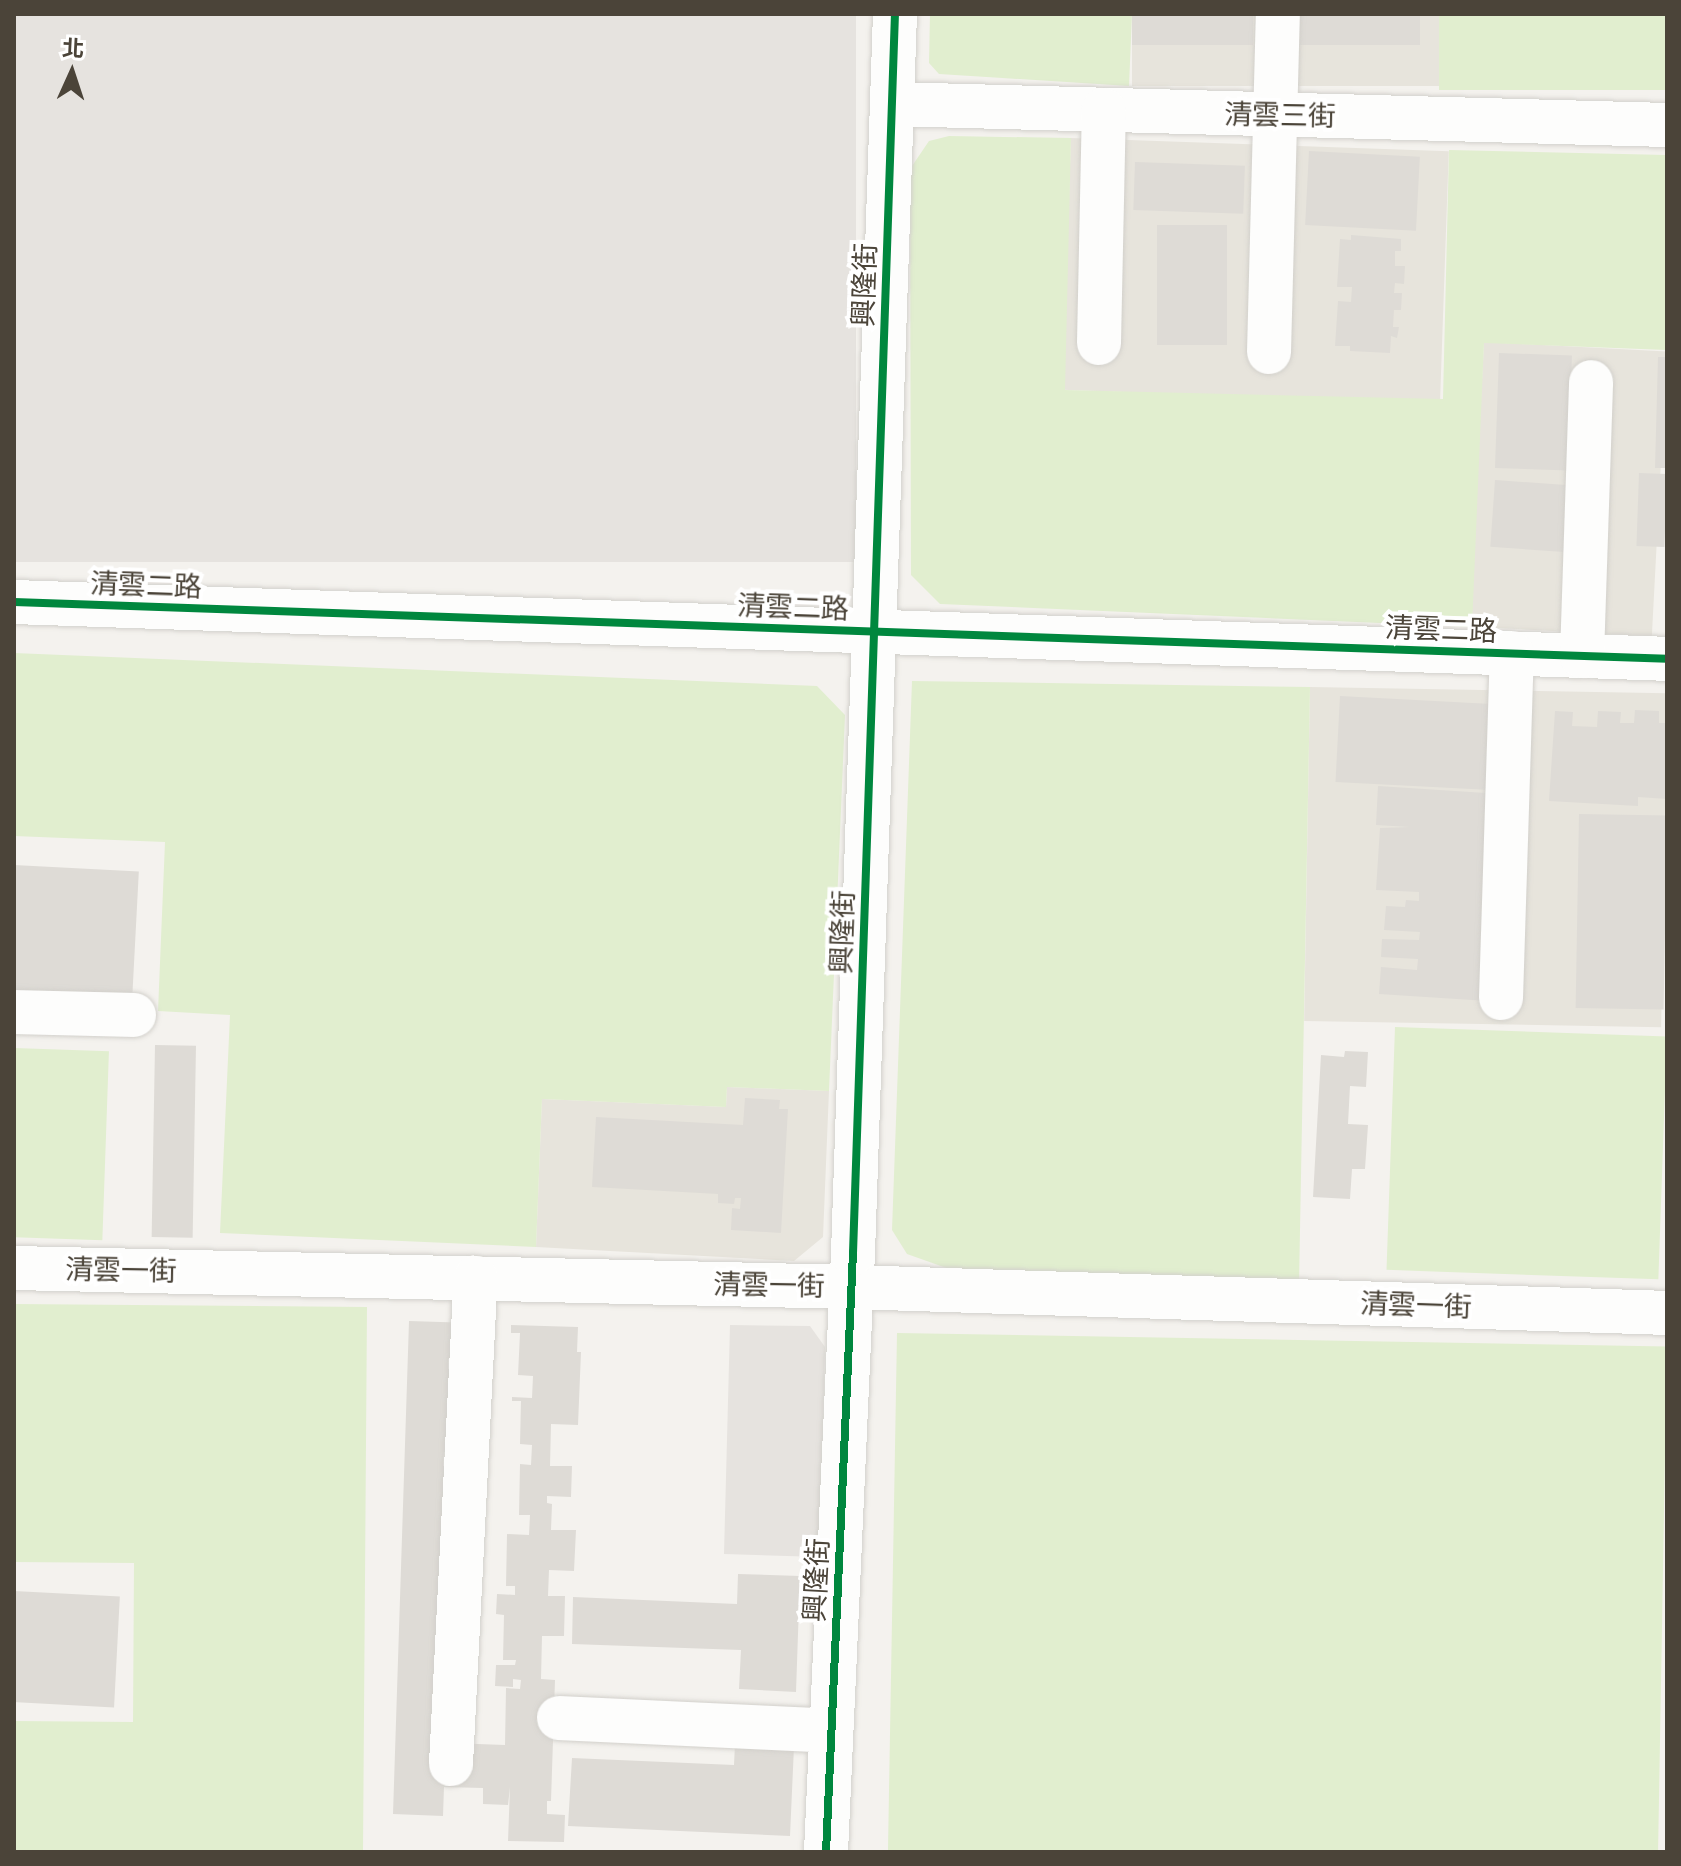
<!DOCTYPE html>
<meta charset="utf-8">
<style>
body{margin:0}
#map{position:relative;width:1681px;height:1866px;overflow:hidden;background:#f4f2ee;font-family:Quicksand,"Noto Sans TC",sans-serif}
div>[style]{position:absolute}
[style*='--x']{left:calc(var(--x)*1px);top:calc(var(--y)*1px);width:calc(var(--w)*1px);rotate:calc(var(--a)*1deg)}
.residential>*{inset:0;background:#e7e4dc;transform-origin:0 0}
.green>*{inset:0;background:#e1eecf;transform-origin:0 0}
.parking>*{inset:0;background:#e6e3df;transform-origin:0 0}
.building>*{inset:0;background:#dedbd6;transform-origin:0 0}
.roads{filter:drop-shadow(0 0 2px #d2d0cb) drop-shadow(0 0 2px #d2d0cb)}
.minor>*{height:44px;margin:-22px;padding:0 22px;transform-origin:22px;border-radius:22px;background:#fdfdfc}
.cycleway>*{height:8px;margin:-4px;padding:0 4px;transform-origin:4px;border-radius:4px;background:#00873e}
span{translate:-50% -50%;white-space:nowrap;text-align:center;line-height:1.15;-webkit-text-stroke:8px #fff;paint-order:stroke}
.street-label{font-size:28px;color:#4b4439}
.frame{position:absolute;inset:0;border:16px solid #4b4439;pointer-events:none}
.north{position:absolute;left:32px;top:32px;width:80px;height:80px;-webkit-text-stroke:6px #fff;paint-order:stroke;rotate:3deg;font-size:22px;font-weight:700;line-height:32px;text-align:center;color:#4b4439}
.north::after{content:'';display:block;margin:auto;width:28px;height:36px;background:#4b4439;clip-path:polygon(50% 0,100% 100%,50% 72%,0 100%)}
</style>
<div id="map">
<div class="residential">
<div style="left:1132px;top:14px;width:307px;height:72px"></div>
<div style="left:1071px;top:138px;width:378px;height:252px;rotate:2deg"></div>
<div style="left:1484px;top:342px;width:183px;height:285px;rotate:3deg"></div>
<div style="left:1310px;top:687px;width:357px;height:334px;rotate:1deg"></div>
<div style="clip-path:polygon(727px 1087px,829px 1091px,823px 1237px,794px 1261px,536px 1247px,542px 1099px,726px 1107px)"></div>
</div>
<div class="green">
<div style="clip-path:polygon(930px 14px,1132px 14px,1129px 86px,939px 74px,929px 63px)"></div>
<div style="left:1439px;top:14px;width:228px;height:76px"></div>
<div style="clip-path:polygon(949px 136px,1071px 138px,1065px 390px,1443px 399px,1449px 150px,1667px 155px,1667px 350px,1484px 343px,1472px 627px,940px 604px,911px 575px,910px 169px,929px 141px)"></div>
<div style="clip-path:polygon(14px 653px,817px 686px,845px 715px,829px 1091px,727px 1087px,726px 1107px,542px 1099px,536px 1247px,220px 1233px,230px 1015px,158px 1011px,165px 842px,14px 836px)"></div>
<div style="clip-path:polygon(912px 681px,1310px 687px,1299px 1285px,969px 1276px,907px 1254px,892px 1230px)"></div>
<div style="left:1395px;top:1027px;width:272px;height:243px;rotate:2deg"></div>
<div style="left:14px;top:1048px;width:95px;height:189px;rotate:2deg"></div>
<div style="clip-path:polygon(14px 1304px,367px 1307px,363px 1852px,14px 1852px,14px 1721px,133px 1722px,134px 1563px,14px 1562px)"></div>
<div style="left:897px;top:1333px;width:770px;height:520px;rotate:1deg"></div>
</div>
<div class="parking">
<div style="left:14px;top:14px;width:842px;height:548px"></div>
<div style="clip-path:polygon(730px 1325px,810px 1326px,825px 1347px,820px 1557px,724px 1554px)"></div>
</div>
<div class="building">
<div style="left:1132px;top:14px;width:121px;height:31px"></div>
<div style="left:1289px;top:14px;width:131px;height:31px"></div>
<div style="left:1309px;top:151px;width:111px;height:74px;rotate:3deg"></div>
<div style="left:1135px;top:162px;width:110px;height:48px;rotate:2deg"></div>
<div style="left:1157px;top:225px;width:70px;height:120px"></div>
<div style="clip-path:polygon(1351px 235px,1401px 239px,1401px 251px,1395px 251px,1395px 266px,1405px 266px,1404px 284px,1395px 283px,1394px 293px,1402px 293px,1401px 310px,1394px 310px,1393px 327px,1399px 327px,1397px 338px,1391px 336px,1390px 353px,1350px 351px,1350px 346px,1335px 346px,1338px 301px,1351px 302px,1352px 287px,1337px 287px,1340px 239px,1351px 240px)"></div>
<div style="left:1499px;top:353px;width:73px;height:115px;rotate:2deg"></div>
<div style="clip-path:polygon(1658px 357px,1667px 357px,1667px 468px,1655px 468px)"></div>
<div style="left:1639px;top:473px;width:28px;height:73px;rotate:2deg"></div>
<div style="left:1495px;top:480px;width:85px;height:67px;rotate:4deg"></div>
<div style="left:1340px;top:696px;width:180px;height:86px;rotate:3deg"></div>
<div style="clip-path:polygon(1635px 710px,1659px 711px,1659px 723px,1667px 723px,1667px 799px,1638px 797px,1638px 806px,1549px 801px,1555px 711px,1573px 712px,1572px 726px,1597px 727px,1598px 711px,1621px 712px,1620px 723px,1634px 723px)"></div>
<div style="clip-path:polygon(1378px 786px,1501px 794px,1488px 1001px,1379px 994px,1381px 967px,1417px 970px,1418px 959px,1381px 957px,1382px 939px,1419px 940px,1420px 932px,1384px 930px,1386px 906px,1405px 907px,1406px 900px,1419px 901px,1419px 892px,1376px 890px,1380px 828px,1410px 827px,1376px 825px)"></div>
<div style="left:1579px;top:814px;width:88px;height:194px;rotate:1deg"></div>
<div style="left:14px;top:865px;width:125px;height:164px;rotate:3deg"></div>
<div style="left:155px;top:1045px;width:41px;height:192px;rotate:1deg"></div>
<div style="clip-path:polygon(1345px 1051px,1368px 1052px,1366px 1087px,1350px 1086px,1348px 1124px,1368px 1125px,1365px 1169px,1352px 1169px,1350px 1199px,1313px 1197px,1321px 1055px,1344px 1057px)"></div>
<div style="clip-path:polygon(745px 1098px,780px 1100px,779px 1109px,788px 1109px,781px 1233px,731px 1230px,732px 1208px,740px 1209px,741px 1198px,735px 1198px,734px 1204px,718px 1203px,718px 1194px,592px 1187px,596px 1117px,743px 1125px)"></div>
<div style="clip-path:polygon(409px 1321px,472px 1323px,465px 1360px,448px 1359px,448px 1369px,463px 1370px,454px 1452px,444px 1452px,443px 1466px,464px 1467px,450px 1743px,505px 1745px,506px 1688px,520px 1689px,521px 1680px,513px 1679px,513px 1687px,495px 1686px,496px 1665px,515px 1665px,516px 1660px,503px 1660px,504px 1615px,496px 1614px,497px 1594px,515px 1595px,515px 1586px,506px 1586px,507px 1534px,529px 1535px,530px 1515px,519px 1515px,520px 1464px,531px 1465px,532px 1445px,520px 1444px,521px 1401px,512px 1401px,512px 1397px,532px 1398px,533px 1376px,518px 1375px,520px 1333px,511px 1333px,511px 1325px,578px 1327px,577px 1352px,581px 1352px,578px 1425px,551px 1424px,550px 1466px,572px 1466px,571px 1497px,547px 1496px,547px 1503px,552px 1504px,551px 1530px,576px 1530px,574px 1571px,549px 1570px,548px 1596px,565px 1596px,564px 1636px,542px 1636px,541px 1679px,555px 1680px,551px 1801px,547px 1801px,547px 1814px,565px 1815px,564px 1842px,508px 1841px,510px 1787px,508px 1805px,483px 1804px,483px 1788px,444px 1787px,443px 1816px,393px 1814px)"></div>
<div style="clip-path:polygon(738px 1574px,800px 1576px,796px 1692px,739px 1689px,741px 1650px,572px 1644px,573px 1597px,737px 1604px)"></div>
<div style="left:14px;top:1591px;width:106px;height:111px;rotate:3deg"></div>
<div style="clip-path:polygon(736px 1722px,795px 1724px,790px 1836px,568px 1826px,572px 1758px,734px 1765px)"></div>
</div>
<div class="roads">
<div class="minor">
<div style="--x:892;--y:104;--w:775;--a:1.55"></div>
<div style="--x:1099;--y:343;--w:233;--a:-88.8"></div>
<div style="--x:1269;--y:352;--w:338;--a:-88.5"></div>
<div style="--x:14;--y:602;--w:1654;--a:1.97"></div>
<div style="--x:1582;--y:656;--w:274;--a:-88.1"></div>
<div style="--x:1501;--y:998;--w:345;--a:-88.2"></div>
<div style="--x:14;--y:1012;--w:120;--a:1.4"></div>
<div style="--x:14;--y:1268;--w:837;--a:1.3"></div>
<div style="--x:851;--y:1287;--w:816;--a:1.82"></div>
<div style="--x:559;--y:1718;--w:272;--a:2.7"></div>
<div style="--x:451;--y:1764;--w:487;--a:-87.1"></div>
<div style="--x:826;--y:1852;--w:600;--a:-87.42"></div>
<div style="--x:853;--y:1253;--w:1240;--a:-88.06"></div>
</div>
</div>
<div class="cycleway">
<div style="--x:14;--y:602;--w:1654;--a:1.97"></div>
<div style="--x:826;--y:1852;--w:600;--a:-87.42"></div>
<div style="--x:853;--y:1253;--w:1240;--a:-88.06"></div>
</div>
<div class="street-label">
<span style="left:1280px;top:115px;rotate:1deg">清雲三街</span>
<span style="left:864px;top:285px;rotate:-88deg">興隆街</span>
<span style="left:146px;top:585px;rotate:2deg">清雲二路</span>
<span style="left:793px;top:607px;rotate:2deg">清雲二路</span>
<span style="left:1441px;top:629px;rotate:2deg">清雲二路</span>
<span style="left:842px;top:932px;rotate:-88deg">興隆街</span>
<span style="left:121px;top:1270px;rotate:1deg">清雲一街</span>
<span style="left:769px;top:1285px;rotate:1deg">清雲一街</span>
<span style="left:1416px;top:1305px;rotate:2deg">清雲一街</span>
<span style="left:816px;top:1580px;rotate:-87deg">興隆街</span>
</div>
<div class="frame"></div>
<div class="north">北</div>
</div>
